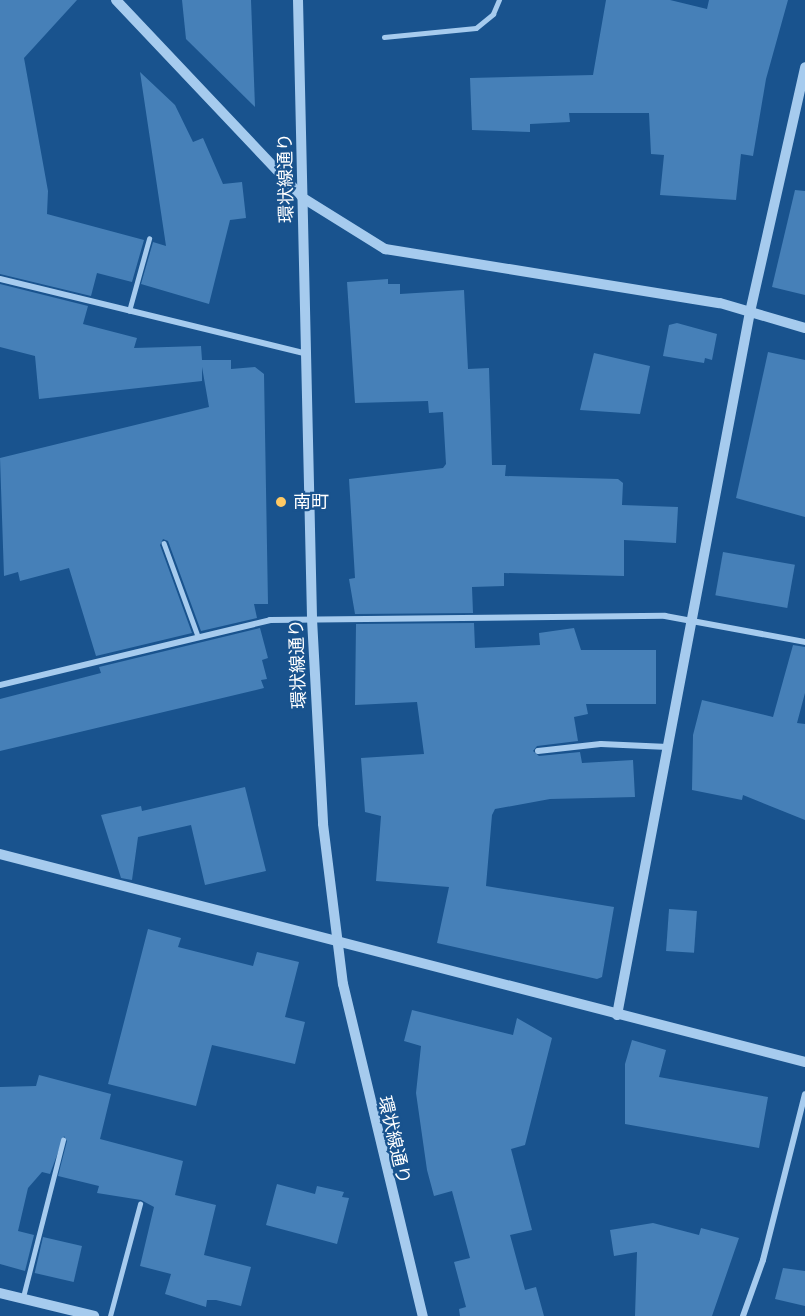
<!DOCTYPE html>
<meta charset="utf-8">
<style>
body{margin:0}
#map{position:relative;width:805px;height:1316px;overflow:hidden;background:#19538e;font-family:Karla,"Noto Sans JP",sans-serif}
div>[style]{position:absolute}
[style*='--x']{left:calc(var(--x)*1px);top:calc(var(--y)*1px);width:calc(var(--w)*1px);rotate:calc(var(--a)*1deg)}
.building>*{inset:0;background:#4680b8;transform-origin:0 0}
.service>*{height:4.5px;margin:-2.25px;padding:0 2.25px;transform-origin:2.25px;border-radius:2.25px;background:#a6cbee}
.minor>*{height:6px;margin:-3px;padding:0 3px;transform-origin:3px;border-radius:3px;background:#a6cbee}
.tertiary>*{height:10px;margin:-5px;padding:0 5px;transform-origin:5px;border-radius:5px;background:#a6cbee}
.dots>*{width:16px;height:16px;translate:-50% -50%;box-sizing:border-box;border:3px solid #19538e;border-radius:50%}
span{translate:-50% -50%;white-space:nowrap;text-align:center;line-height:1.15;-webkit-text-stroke:4.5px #19538e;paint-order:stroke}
.street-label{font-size:18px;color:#fff}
.poi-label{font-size:18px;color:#fff}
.left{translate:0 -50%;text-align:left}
</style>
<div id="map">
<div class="building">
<div style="clip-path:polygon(0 0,77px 0,24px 58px,48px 191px,47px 214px,144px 240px,132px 282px,97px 273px,91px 296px,0 274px)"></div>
<div style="clip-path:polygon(182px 0,251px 0,255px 107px,186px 39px)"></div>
<div style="clip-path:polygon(606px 0,670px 0,707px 9px,709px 0,788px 0,766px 79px,753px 156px,741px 154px,736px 200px,660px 195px,664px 155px,651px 154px,649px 113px,569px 113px,570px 122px,530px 124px,530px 132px,472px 130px,470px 78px,593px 75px)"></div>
<div style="clip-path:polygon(140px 72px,175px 105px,193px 142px,203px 138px,223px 184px,242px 182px,246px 218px,230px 220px,209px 304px,141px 284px,153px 242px,166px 246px)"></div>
<div style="clip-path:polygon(795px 190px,805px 191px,805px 295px,772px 287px)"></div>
<div style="clip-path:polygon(388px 279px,388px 284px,400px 284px,400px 294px,464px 290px,468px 369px,489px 368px,492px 465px,506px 465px,505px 476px,618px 479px,623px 483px,622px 505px,678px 507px,676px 543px,624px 540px,624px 576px,504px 573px,504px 586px,472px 587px,473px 613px,355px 614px,349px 579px,355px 578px,349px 479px,443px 468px,446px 464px,443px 412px,429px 413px,428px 401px,355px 403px,347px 282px)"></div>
<div style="clip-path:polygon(0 284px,88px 306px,83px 324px,137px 338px,134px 348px,201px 346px,202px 360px,231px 360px,231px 369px,255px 367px,264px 374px,268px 604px,254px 604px,257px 618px,201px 631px,168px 541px,163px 539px,160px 545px,192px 633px,96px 656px,69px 568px,20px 581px,18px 572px,4px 576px,0 458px,209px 407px,202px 367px,202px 381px,39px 399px,35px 356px,0 347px)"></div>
<div style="clip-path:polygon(677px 323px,717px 334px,712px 360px,705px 358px,704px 363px,663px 356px,669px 325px)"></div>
<div style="clip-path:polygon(768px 352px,805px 360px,805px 517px,736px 498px)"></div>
<div style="clip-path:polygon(594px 353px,650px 366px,640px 414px,580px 410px)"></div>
<div style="left:723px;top:552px;width:73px;height:44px;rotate:10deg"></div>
<div style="clip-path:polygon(474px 623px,475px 648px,540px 645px,539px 633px,574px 628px,581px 650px,656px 650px,656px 704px,586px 704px,588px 714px,574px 717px,578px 741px,537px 746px,533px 751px,539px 756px,580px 752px,582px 763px,633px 760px,635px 797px,550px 799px,495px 809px,492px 815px,486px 886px,614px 907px,602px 977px,597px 979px,437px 943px,449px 887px,376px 881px,381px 816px,365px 812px,361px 758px,424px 754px,417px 702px,355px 705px,356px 624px)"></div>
<div style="clip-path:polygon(260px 628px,268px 658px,262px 660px,267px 679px,261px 680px,264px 688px,0 751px,0 699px,101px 673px,99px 667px)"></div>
<div style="clip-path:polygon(793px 645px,805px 647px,805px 693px,797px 723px,805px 724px,805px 820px,743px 795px,742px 800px,692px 790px,693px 735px,702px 700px,773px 717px)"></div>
<div style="clip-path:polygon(245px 787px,266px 871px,205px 885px,191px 825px,138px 837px,132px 880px,121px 878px,101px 815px,141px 806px,142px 811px)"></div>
<div style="left:669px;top:909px;width:28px;height:42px;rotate:4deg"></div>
<div style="clip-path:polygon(148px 929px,181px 938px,178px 947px,253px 966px,257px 952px,299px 962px,285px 1017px,305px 1022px,295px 1064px,212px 1045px,196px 1106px,108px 1084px)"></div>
<div style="clip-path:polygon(412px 1010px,513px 1035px,517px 1018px,552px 1038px,525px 1145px,511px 1149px,532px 1230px,510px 1235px,525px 1290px,536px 1287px,544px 1316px,460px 1316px,459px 1309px,466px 1307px,454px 1262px,470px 1258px,452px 1191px,434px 1196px,427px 1170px,416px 1093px,421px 1046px,404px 1041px)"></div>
<div style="clip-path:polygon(632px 1040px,666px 1050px,659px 1077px,768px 1097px,759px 1148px,625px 1124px,625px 1064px)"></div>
<div style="clip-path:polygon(39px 1075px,111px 1094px,100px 1139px,183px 1161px,175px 1195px,216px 1205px,204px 1255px,251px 1267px,241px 1306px,216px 1300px,207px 1300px,206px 1307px,165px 1294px,171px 1274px,140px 1266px,154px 1207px,141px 1200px,97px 1193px,99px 1186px,58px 1176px,67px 1141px,64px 1136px,50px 1174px,42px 1172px,28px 1188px,18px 1231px,34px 1235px,25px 1271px,0 1264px,0 1087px,36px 1086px)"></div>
<div style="clip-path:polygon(277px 1184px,315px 1194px,317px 1186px,344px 1192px,342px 1197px,349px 1198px,337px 1244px,266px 1225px)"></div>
<div style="clip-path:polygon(653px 1223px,699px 1235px,701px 1228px,739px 1238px,712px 1316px,635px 1316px,637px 1252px,614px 1256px,610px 1230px)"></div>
<div style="left:43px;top:1237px;width:40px;height:37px;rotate:13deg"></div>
<div style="clip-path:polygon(783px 1268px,805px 1271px,805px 1306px,775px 1299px)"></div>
</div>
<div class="service">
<div style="--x:384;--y:37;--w:92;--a:-5.6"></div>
<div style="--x:476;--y:28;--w:22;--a:-39"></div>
<div style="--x:493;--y:14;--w:15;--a:-67"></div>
<div style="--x:129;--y:311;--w:75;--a:-74.5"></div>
<div style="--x:164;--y:543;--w:99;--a:69.9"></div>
<div style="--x:23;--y:1297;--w:162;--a:-75.7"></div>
<div style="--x:110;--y:1316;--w:116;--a:-75"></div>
</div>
<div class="minor">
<div style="--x:0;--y:279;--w:316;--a:13.7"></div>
<div style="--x:0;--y:685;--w:278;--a:-13.5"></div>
<div style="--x:270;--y:620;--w:395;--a:-0.6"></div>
<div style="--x:665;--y:616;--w:142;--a:10.5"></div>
<div style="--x:538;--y:751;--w:63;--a:-6.3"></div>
<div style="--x:601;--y:744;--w:67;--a:2.6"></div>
<div style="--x:743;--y:1316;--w:59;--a:-70.3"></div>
<div style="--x:763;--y:1260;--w:171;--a:-75.8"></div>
</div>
<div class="tertiary">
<div style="--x:116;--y:0;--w:272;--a:46.6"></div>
<div style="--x:303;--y:198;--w:97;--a:31.9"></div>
<div style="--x:385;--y:249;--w:339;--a:9.2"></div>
<div style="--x:720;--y:303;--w:89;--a:16.4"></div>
<div style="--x:298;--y:0;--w:619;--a:88.7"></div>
<div style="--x:312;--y:619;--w:205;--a:86.9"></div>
<div style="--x:323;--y:824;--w:161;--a:82.9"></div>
<div style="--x:343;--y:984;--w:342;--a:76.5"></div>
<div style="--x:0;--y:854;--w:831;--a:14.49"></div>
<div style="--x:617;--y:1015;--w:715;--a:-79.29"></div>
<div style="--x:750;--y:312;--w:251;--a:-77.3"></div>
<div style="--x:0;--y:1293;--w:97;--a:13.7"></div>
</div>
<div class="dots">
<div style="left:281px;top:502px;background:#ffc964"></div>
</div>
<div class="street-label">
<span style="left:286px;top:178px;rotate:-91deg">環状線通り</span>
<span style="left:298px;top:664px;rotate:-92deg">環状線通り</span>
<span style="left:394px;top:1140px;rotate:77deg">環状線通り</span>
</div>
<div class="poi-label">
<span class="left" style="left:293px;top:502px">南町</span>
</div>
</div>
